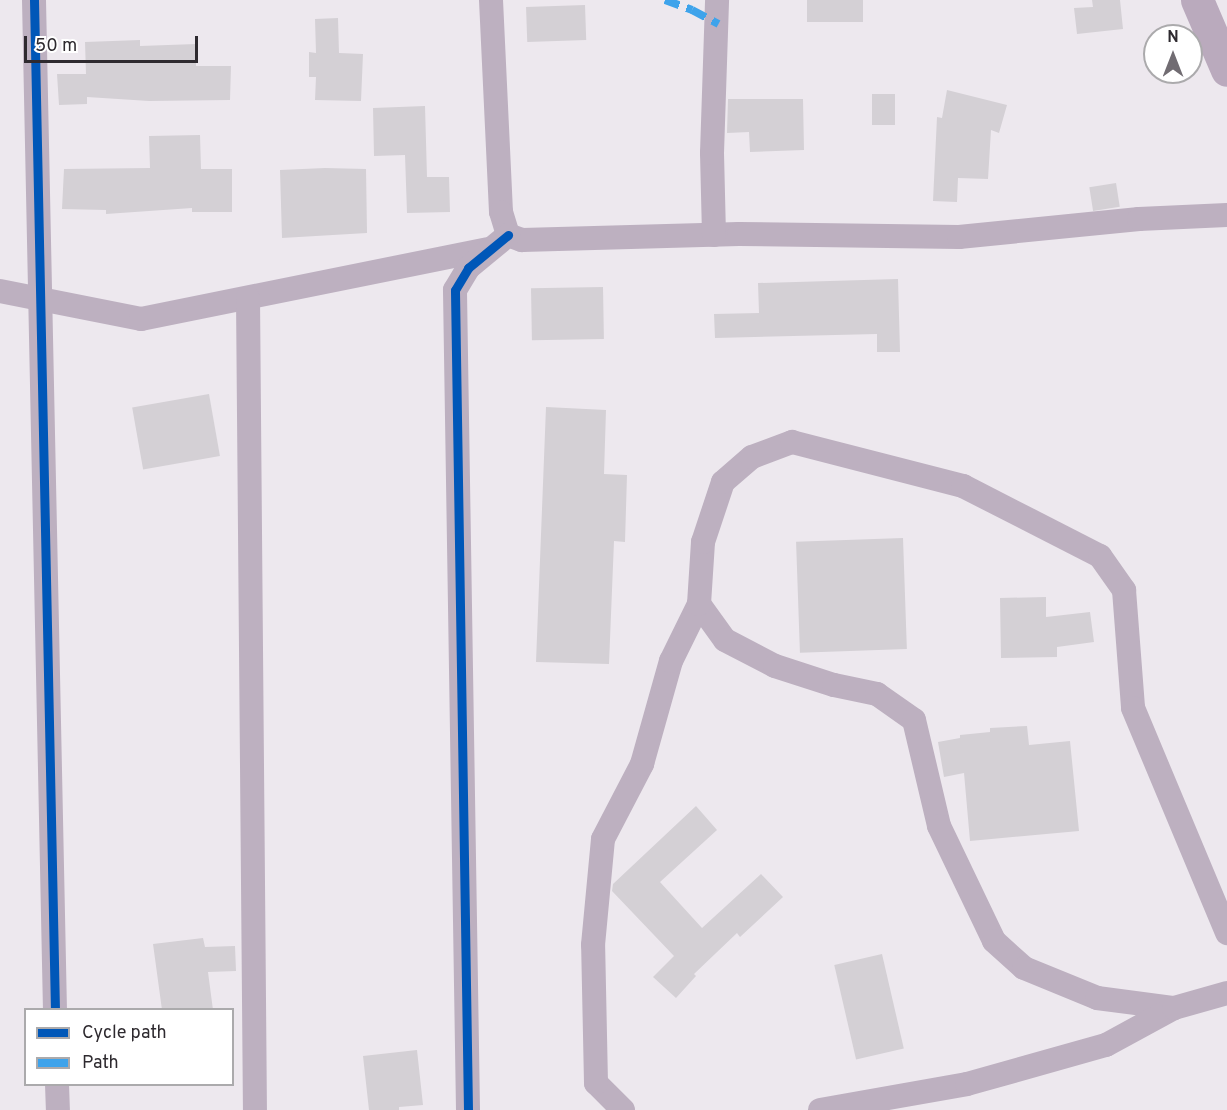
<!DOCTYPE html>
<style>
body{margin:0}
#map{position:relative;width:1227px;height:1110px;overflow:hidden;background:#ede8ee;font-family:Overpass,sans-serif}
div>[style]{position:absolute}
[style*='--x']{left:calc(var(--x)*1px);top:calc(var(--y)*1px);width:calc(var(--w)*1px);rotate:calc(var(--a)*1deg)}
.building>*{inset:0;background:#d4d0d5;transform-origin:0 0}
.minor>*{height:24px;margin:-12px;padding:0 12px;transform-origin:12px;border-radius:12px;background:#bdb0c0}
.highway>*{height:33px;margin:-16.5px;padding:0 16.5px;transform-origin:16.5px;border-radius:16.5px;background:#baaabd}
.quiet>*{height:8px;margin-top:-4px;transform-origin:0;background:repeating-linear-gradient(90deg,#3ea3eb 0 15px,transparent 0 23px)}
.cycleway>*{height:9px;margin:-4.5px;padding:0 4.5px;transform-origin:4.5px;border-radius:4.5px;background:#0057b8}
span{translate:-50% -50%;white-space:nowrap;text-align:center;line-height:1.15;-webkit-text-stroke:5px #fff;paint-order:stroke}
.legend{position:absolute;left:24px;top:1008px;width:210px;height:78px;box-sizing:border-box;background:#fff;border:2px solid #abaaac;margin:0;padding:8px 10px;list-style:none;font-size:18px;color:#2e2a2f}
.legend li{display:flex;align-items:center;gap:12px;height:30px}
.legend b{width:30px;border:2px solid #abaaac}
.north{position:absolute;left:1143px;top:24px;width:60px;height:60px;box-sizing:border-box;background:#fff;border:2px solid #abaaac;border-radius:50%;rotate:0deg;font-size:16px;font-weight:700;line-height:24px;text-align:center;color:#2e2a2f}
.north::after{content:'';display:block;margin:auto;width:21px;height:27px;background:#716c72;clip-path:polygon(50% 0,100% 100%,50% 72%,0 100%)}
.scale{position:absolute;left:24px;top:36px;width:174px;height:27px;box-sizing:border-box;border:3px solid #2e2a2f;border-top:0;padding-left:8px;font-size:18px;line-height:21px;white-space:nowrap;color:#2e2a2f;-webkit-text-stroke:4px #fff;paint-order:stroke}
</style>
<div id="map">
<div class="building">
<div style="left:807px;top:0;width:56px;height:22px"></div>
<div style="clip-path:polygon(1092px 0,1120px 0,1123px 29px,1077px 34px,1074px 8px,1093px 7px)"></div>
<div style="left:585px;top:5px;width:35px;height:59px;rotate:88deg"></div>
<div style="clip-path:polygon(338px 18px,339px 53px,363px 54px,361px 101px,315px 100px,316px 77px,309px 77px,309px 52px,316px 53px,315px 19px)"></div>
<div style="clip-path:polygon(140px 40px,140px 46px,196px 44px,196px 66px,231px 66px,230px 100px,149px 101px,87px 97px,87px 104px,59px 105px,57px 74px,86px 74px,85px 42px)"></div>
<div style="clip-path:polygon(947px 90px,1007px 105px,999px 133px,991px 130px,988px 179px,958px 178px,957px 202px,933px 201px,937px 117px,942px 118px)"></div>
<div style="left:872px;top:94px;width:23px;height:31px"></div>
<div style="clip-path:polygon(728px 99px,803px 99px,804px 150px,750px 152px,749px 132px,727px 133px)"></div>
<div style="clip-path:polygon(425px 106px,427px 177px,449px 177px,450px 212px,407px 213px,405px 155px,374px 156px,373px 108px)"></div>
<div style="clip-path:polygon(200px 135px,201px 169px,232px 169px,232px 212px,192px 212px,192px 208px,106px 214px,106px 210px,62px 209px,64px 169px,150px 168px,149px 136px)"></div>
<div style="clip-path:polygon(325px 168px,366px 169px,367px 233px,282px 238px,280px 170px)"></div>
<div style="left:1116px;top:183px;width:24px;height:27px;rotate:81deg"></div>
<div style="clip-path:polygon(898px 279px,900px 352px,877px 352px,877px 334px,715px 338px,714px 314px,759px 313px,758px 283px)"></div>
<div style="left:603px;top:287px;width:52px;height:72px;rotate:89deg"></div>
<div style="left:209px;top:394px;width:63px;height:78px;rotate:80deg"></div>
<div style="clip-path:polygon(546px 407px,606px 410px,604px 474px,627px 475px,625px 542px,614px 541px,609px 664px,536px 662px)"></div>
<div style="left:903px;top:538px;width:111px;height:107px;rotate:88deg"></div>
<div style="clip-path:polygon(1046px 597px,1046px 617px,1090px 612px,1094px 642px,1057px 647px,1057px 657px,1001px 658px,1000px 598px)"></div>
<div style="clip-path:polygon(1027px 726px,1029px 745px,1070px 741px,1079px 831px,970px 841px,964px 773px,944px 777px,938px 742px,960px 738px,960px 735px,990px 732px,990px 728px)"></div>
<div style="clip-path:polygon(696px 806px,717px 830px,660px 882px,702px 928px,761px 874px,783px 897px,740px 937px,737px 933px,694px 974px,696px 976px,676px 998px,653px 977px,674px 956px,612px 891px,613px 884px)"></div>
<div style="clip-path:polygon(203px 938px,205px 947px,235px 946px,236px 971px,208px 972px,213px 1010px,162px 1010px,153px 944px)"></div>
<div style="left:882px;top:954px;width:97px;height:49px;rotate:77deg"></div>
<div style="clip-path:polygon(417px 1050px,423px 1105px,399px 1107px,399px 1110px,369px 1110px,363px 1056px)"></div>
</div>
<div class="minor">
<div style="--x:34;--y:0;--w:1010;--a:88.81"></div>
<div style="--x:491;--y:0;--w:212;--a:87.3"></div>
<div style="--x:501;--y:212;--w:24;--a:73"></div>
<div style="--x:508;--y:235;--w:15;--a:20"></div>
<div style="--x:522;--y:240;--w:217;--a:-1.6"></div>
<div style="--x:739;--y:234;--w:220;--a:0.8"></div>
<div style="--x:959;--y:237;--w:181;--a:-5.7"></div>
<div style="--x:1139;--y:219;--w:88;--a:-2.6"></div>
<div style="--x:714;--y:235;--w:82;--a:-91.4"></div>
<div style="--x:712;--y:153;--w:153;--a:-88.1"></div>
<div style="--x:0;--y:291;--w:144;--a:11.2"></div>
<div style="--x:141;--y:319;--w:353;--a:-11.4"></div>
<div style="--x:248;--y:298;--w:812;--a:89.51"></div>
<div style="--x:699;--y:604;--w:44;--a:54.2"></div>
<div style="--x:725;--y:640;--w:56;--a:27.5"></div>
<div style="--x:775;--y:666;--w:62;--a:17.9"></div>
<div style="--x:834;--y:685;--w:44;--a:11.8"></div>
<div style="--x:877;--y:694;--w:45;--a:35.1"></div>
<div style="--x:914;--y:720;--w:109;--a:76.7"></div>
<div style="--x:939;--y:826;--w:127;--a:64.4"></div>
<div style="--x:994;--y:941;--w:40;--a:42"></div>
<div style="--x:1024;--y:968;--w:79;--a:22.3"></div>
<div style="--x:1097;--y:998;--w:78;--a:7.4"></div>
<div style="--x:57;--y:1084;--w:26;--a:88"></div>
<div style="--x:468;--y:1110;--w:820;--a:-90.91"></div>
<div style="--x:455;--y:290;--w:26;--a:-59"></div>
<div style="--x:468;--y:268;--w:52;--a:-39.5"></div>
<div style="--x:623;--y:1110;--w:38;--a:-135"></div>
<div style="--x:596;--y:1083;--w:138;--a:-91.2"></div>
<div style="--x:593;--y:945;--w:106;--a:-84.6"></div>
<div style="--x:603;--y:839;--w:85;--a:-62.5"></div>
<div style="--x:642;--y:764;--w:107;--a:-74.3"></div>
<div style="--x:671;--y:661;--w:64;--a:-63.8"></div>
<div style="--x:699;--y:604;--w:62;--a:-86.3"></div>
<div style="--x:703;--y:542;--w:63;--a:-71.6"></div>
<div style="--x:723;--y:482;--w:38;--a:-41"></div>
<div style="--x:752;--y:457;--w:43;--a:-20.6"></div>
<div style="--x:792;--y:442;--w:177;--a:14.4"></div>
<div style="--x:963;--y:486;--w:154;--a:27.1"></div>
<div style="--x:1100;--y:556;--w:42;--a:54.8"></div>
<div style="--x:1124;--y:590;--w:118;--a:85.6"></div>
<div style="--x:1133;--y:708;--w:244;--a:67.3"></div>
<div style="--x:820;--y:1110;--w:149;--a:-10"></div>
<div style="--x:967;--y:1084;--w:144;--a:-15.7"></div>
<div style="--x:1106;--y:1045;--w:77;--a:-28.6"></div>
<div style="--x:1174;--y:1008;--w:55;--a:-15.8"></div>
</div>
<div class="highway">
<div style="--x:1197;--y:0;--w:76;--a:66.8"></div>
</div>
<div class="quiet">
<div style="--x:665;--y:0;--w:29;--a:20"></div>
<div style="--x:692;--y:10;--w:30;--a:28"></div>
</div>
<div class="cycleway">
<div style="--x:34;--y:0;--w:1010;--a:88.81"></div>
<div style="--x:468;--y:1110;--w:820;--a:-90.91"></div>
<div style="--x:455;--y:290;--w:26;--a:-59"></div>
<div style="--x:468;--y:268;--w:52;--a:-39.5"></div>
</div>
<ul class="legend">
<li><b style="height:8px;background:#0057b8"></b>Cycle path</li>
<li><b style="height:8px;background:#3ea3eb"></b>Path</li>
</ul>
<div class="north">N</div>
<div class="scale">50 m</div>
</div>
